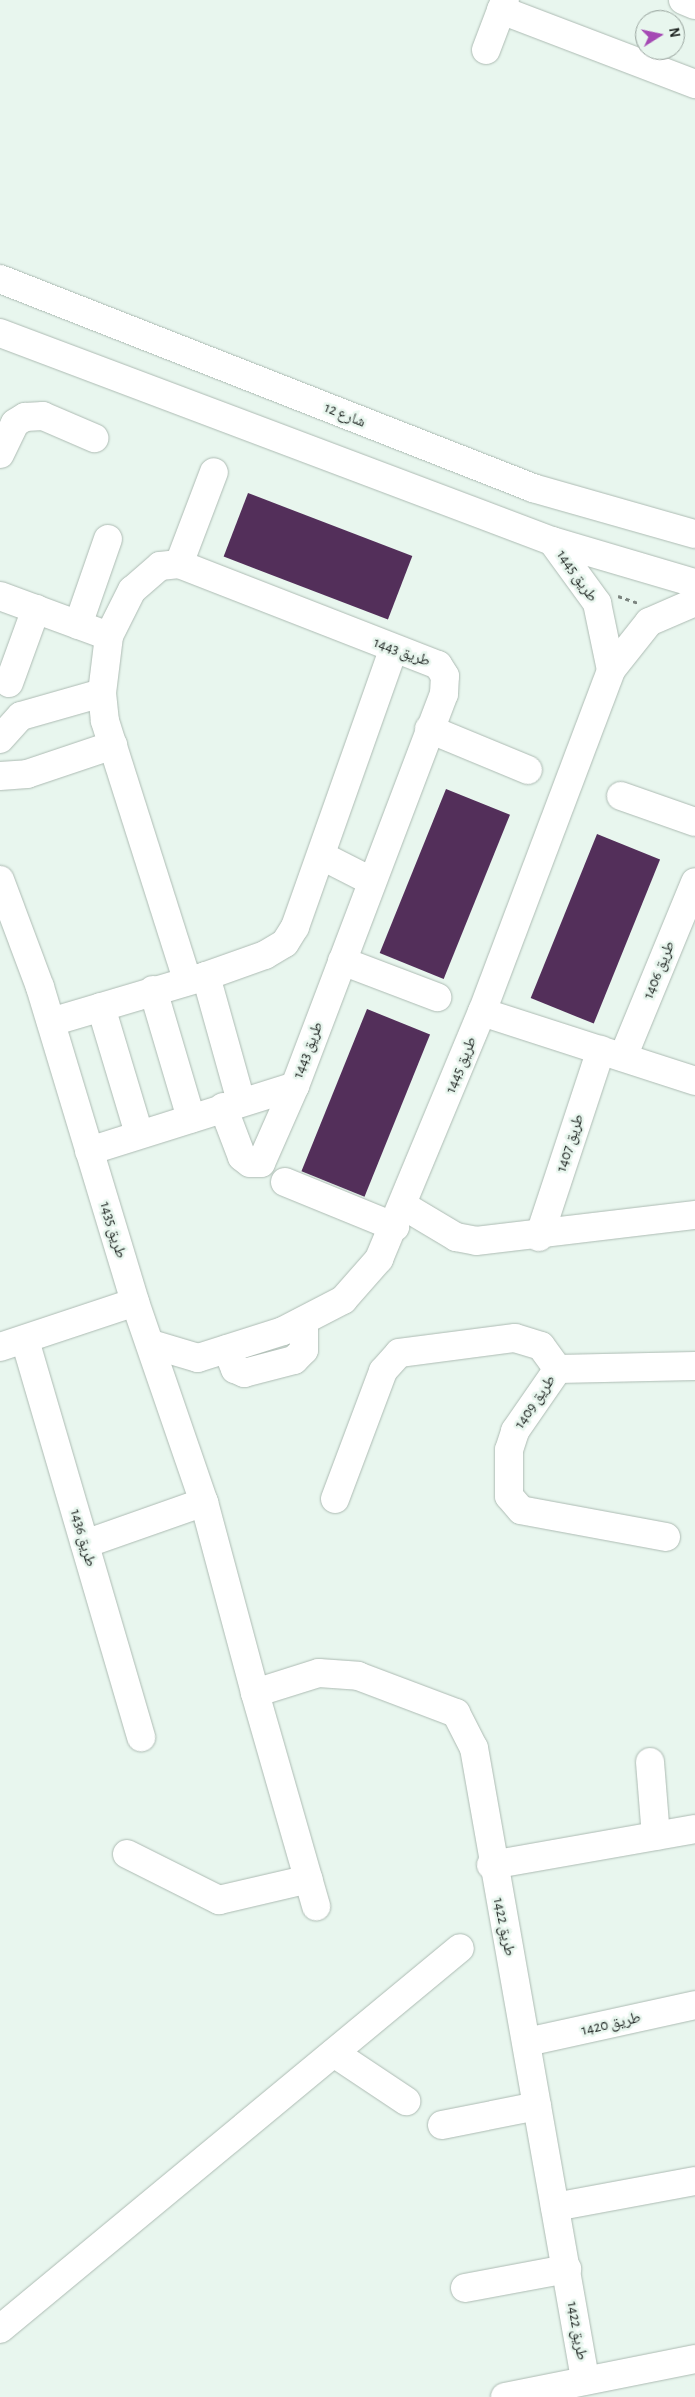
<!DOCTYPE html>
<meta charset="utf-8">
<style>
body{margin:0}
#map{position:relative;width:695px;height:2397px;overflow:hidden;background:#e8f6ee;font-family:"Alegreya Sans","Noto Naskh Arabic",sans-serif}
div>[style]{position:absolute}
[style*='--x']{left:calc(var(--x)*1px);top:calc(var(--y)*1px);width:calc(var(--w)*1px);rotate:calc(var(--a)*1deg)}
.building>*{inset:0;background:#532f5a;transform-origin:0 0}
.path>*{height:3px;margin-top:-1.5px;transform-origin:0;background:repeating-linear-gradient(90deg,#7c8580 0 4px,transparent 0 8px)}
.roads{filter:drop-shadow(0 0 1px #adbbb3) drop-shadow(0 0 1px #adbbb3)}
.minor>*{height:28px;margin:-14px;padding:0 14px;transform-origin:14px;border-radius:14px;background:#fff}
span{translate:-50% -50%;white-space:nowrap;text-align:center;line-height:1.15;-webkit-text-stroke:5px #e8f6ee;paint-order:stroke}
.street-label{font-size:15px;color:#1e2421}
.north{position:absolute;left:635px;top:10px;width:50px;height:50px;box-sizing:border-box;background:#e8f6ee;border:1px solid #97a29c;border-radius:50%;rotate:80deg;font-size:14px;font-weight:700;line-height:20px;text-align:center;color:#1e2421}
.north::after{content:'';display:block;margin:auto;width:18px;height:22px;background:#a549b4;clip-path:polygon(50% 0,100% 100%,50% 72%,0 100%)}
</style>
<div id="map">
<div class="building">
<div style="left:248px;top:493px;width:176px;height:68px;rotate:21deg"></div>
<div style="left:446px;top:789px;width:69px;height:177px;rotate:22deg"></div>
<div style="left:597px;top:834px;width:68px;height:177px;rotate:22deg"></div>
<div style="left:367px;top:1009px;width:68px;height:175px;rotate:22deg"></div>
</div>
<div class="path">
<div style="--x:618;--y:596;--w:21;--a:19"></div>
</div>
<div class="roads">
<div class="minor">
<div style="--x:683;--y:0;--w:13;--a:23"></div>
<div style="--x:501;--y:10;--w:208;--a:20.9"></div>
<div style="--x:486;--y:50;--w:53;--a:-69.2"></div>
<div style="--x:0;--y:279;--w:573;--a:21.41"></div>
<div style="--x:533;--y:488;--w:168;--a:15.9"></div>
<div style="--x:0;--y:333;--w:590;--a:20.65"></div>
<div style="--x:552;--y:541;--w:149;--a:16.4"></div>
<div style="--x:0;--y:454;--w:34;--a:-64"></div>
<div style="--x:15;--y:423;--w:12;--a:-31"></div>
<div style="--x:25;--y:417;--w:18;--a:-3"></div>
<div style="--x:43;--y:416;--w:56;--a:23.3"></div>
<div style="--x:552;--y:541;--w:77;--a:54"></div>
<div style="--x:597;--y:603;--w:68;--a:78.2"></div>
<div style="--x:179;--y:564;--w:98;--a:-69.2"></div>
<div style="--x:0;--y:596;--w:116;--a:20.2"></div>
<div style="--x:78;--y:625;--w:91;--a:-70.8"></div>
<div style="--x:9;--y:683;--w:79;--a:-70"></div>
<div style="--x:429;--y:729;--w:107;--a:22.5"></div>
<div style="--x:0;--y:739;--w:31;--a:-48"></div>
<div style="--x:21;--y:716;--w:84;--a:-15.9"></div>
<div style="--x:0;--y:776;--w:27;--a:-4"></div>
<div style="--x:27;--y:774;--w:91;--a:-18.6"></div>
<div style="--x:621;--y:796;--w:78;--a:19.4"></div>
<div style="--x:322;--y:856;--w:55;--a:27"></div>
<div style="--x:0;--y:880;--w:114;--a:69.5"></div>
<div style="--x:40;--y:987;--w:329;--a:73.2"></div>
<div style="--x:135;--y:1302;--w:212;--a:71"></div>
<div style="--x:204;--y:1502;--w:198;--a:75"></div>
<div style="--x:255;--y:1693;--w:67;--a:-17.4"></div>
<div style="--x:319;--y:1673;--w:39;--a:4"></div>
<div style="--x:358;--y:1676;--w:105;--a:20.7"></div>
<div style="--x:456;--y:1713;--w:39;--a:63"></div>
<div style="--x:474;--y:1748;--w:641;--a:80.02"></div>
<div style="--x:342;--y:961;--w:102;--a:20.8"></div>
<div style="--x:206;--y:976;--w:63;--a:-19.6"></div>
<div style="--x:265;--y:955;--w:23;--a:-31"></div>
<div style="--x:285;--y:943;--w:19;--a:-58"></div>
<div style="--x:295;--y:927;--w:294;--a:-70.5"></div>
<div style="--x:153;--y:990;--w:134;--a:73.5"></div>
<div style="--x:101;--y:1007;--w:133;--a:73.3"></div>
<div style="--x:482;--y:1012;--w:224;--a:17.9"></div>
<div style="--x:51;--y:1022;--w:162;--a:-16.5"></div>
<div style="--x:206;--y:976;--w:130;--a:74.4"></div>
<div style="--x:623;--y:1057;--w:189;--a:-67.6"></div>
<div style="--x:223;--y:1107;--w:53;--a:69.2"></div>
<div style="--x:242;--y:1157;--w:10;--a:37"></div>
<div style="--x:250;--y:1163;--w:11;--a:0"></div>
<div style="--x:261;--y:1163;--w:84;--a:-66.2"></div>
<div style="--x:89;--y:1151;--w:216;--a:-17.5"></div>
<div style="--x:295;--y:1086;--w:419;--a:-69.2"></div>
<div style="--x:444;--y:694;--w:18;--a:-87"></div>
<div style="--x:445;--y:676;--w:13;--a:-122"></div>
<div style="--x:438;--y:665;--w:278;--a:-158.7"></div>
<div style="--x:179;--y:564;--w:19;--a:174"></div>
<div style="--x:160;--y:566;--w:37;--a:139"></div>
<div style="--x:132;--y:590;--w:51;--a:116.6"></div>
<div style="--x:109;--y:636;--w:57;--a:97"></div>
<div style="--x:102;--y:693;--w:28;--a:84"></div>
<div style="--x:105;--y:721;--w:272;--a:72.4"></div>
<div style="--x:285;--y:1182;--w:119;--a:22.2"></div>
<div style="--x:404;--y:1206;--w:61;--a:30.8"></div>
<div style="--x:456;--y:1237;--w:20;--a:11"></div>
<div style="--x:476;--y:1241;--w:221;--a:-6.8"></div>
<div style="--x:539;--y:1237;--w:197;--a:-71.7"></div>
<div style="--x:25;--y:1340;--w:414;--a:73.7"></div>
<div style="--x:151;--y:1344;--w:49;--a:16.6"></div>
<div style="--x:198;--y:1358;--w:89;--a:-17.6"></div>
<div style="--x:283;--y:1331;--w:68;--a:-27.3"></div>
<div style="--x:343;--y:1300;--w:55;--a:-48.7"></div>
<div style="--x:379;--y:1259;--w:268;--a:-67.4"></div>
<div style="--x:482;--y:1012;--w:366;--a:-69.3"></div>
<div style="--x:611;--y:670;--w:61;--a:-51.6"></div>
<div style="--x:649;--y:622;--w:50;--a:-23.5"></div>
<div style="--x:0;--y:1347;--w:142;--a:-18.4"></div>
<div style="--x:227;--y:1349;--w:22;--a:68"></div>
<div style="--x:235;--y:1369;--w:10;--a:24"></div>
<div style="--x:244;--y:1373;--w:52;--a:-14.6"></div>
<div style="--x:294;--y:1360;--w:14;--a:-45"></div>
<div style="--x:304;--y:1350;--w:29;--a:-90"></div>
<div style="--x:335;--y:1499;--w:137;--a:-69.4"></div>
<div style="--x:383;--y:1371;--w:24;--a:-48"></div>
<div style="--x:399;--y:1353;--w:117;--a:-7.4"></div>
<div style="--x:515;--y:1338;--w:27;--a:17"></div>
<div style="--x:541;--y:1346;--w:29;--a:54"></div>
<div style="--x:666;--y:1537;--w:147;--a:-169.5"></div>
<div style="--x:521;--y:1510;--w:18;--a:-131"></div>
<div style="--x:509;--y:1496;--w:46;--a:-90"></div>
<div style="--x:509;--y:1450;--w:20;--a:-72"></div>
<div style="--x:515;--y:1431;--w:75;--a:-55.3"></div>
<div style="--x:558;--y:1369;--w:137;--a:-1.3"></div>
<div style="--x:85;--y:1544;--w:126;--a:-19.4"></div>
<div style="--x:255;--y:1693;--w:222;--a:74"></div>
<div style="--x:650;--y:1762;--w:74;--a:85.4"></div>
<div style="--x:127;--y:1854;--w:103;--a:26.6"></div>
<div style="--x:219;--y:1900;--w:92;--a:-13.1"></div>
<div style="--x:491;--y:1865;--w:207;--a:-10"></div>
<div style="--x:527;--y:2042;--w:172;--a:-12.4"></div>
<div style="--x:334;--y:2053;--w:87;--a:33.7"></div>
<div style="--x:442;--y:2125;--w:97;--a:-11.3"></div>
<div style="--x:555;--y:2207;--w:142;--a:-10.5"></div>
<div style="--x:465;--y:2288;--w:104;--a:-10.6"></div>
<div style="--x:0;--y:2329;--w:597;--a:-39.63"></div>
<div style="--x:505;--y:2397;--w:194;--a:-11.3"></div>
</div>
</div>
<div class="street-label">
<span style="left:345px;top:415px;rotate:22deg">شارع 12</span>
<span style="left:577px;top:576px;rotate:55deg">طريق 1445</span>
<span style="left:402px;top:652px;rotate:20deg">طريق 1443</span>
<span style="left:659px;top:970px;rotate:-68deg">طريق 1406</span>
<span style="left:308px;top:1050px;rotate:-69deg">طريق 1443</span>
<span style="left:461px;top:1065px;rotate:-68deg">طريق 1445</span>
<span style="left:570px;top:1143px;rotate:-72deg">طريق 1407</span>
<span style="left:113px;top:1230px;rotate:73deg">طريق 1435</span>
<span style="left:535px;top:1402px;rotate:-56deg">طريق 1409</span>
<span style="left:83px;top:1538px;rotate:74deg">طريق 1436</span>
<span style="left:504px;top:1927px;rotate:78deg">طريق 1422</span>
<span style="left:611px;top:2024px;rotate:-13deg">طريق 1420</span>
<span style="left:577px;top:2331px;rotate:80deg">طريق 1422</span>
</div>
<div class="north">N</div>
</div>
